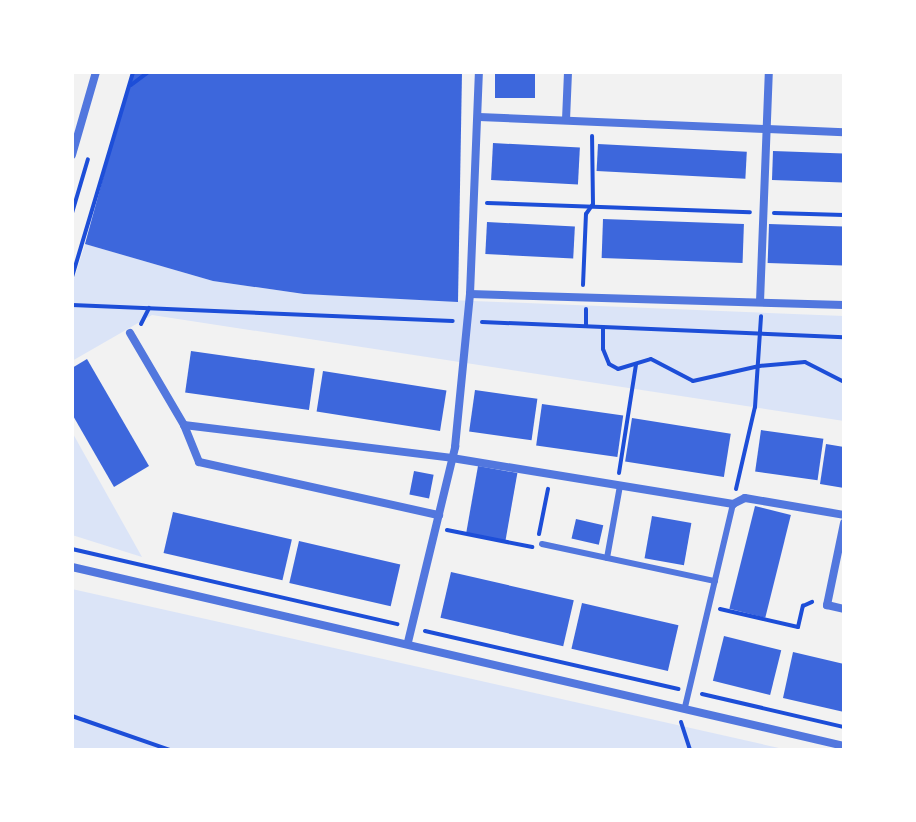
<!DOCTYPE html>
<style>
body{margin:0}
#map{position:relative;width:916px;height:822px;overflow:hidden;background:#f2f2f2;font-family:"Times New Roman",serif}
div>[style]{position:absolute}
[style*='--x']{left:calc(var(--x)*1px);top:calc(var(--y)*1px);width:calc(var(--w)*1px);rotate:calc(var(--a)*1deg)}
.green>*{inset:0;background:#dbe4f7}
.building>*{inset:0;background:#3d67dc;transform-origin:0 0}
.path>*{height:4px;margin:-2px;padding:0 2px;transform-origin:2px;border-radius:2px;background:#1d4ed8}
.service>*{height:6px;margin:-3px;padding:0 3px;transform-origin:3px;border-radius:3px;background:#5277de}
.minor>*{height:8px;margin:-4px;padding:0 4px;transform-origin:4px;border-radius:4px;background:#5277de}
span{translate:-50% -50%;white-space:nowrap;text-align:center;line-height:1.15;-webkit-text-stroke:8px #fff;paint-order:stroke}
.frame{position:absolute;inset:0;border:74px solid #fff;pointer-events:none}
</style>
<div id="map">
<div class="green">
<div style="clip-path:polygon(85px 244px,213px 281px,304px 294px,844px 316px,844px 421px,152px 315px,72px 361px,72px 285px)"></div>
<div style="clip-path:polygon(72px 432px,142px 557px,72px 535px)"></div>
<div style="clip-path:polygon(72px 589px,788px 750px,72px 750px)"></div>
</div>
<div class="building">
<div style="clip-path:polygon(132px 72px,462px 72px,458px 302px,304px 294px,213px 281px,85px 244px)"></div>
<div style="left:495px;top:72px;width:40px;height:26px"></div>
<div style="left:493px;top:143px;width:87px;height:37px;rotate:3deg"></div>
<div style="left:598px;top:144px;width:149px;height:27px;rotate:3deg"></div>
<div style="left:773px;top:151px;width:71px;height:29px;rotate:2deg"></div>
<div style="left:603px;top:219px;width:141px;height:39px;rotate:2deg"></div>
<div style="left:487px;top:222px;width:88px;height:32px;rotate:3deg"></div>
<div style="left:769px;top:224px;width:75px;height:39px;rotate:2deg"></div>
<div style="left:191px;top:351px;width:125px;height:42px;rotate:8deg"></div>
<div style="clip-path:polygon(87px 359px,149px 466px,114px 487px,72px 414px,72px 368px)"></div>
<div style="left:323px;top:371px;width:125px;height:41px;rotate:9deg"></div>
<div style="left:475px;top:390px;width:63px;height:42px;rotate:8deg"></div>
<div style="left:542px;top:404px;width:82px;height:42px;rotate:8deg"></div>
<div style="left:632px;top:418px;width:100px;height:44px;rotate:9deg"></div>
<div style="left:761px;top:430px;width:63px;height:42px;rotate:8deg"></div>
<div style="clip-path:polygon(826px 444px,844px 447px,844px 488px,820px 484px)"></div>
<div style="left:478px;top:466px;width:40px;height:69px;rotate:10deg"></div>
<div style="left:414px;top:471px;width:20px;height:24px;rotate:11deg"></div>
<div style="left:755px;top:506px;width:37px;height:106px;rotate:14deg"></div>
<div style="left:173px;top:512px;width:122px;height:42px;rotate:13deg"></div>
<div style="left:652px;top:516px;width:40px;height:43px;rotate:10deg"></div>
<div style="left:576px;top:519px;width:28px;height:20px;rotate:13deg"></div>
<div style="left:299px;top:541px;width:104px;height:43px;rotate:13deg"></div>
<div style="left:451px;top:572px;width:126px;height:47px;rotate:13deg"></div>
<div style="left:582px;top:603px;width:99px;height:47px;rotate:13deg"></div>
<div style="left:724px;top:636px;width:59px;height:46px;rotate:14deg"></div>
<div style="clip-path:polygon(793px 652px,844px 664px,844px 712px,783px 698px)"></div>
</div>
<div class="path">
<div style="--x:131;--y:85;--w:21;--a:-37"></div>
<div style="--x:487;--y:203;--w:263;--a:2"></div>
<div style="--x:72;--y:213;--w:56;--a:-73.5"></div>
<div style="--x:774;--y:213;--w:70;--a:1.6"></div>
<div style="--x:72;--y:277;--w:214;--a:-73.4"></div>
<div style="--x:583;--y:285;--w:71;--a:-87.6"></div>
<div style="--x:586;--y:214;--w:12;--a:-55"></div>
<div style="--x:593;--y:204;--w:68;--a:-90.8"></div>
<div style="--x:72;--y:305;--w:381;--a:2.4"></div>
<div style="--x:482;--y:322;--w:362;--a:2.4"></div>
<div style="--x:141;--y:324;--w:18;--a:-63"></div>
<div style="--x:586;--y:326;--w:17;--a:-90"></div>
<div style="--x:603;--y:327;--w:22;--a:90"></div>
<div style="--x:603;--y:349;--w:16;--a:68"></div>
<div style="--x:609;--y:364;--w:10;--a:29"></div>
<div style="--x:618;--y:369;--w:34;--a:-17"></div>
<div style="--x:651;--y:359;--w:47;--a:27.6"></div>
<div style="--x:693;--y:381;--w:68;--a:-12.8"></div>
<div style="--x:759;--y:366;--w:46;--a:-5"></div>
<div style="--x:805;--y:362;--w:44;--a:27.1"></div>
<div style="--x:619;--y:473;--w:110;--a:-81.1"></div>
<div style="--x:736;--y:489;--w:84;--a:-77"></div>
<div style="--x:755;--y:407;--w:91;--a:-86.2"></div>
<div style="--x:447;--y:530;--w:87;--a:11.3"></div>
<div style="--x:539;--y:534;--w:46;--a:-78.7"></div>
<div style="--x:72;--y:549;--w:334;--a:13"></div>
<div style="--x:720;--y:609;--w:80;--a:13"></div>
<div style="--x:798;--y:627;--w:22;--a:-77"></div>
<div style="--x:803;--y:606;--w:10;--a:-24"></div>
<div style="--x:425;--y:631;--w:260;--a:12.9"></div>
<div style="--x:702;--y:694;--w:146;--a:13.1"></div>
<div style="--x:72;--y:716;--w:104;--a:19.1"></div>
<div style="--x:681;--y:722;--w:29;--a:72"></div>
</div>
<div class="service">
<div style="--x:542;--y:544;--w:177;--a:12.1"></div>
<div style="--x:607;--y:558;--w:73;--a:-79.8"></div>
<div style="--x:685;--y:707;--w:209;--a:-76.7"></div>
</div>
<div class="minor">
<div style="--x:479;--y:117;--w:365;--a:2.4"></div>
<div style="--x:566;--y:120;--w:48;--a:-87.6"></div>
<div style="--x:72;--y:155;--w:86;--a:-73.9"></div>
<div style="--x:470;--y:294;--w:374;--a:1.7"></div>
<div style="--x:760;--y:302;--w:230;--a:-87.8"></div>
<div style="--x:130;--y:333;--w:107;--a:59.6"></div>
<div style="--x:184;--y:425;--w:40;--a:68"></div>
<div style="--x:199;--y:462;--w:246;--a:12.5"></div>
<div style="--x:184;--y:425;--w:270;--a:7"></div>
<div style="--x:452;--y:458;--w:285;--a:9.3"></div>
<div style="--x:733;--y:504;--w:13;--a:-27"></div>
<div style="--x:745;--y:498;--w:100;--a:9.7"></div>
<div style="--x:844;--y:523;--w:84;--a:101.7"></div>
<div style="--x:827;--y:605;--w:17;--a:13"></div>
<div style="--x:72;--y:567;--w:792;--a:13.05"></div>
<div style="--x:408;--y:642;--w:201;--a:-76.4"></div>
<div style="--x:455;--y:447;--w:154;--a:-84.4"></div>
<div style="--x:470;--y:294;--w:222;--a:-87.7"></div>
</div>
<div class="frame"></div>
</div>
